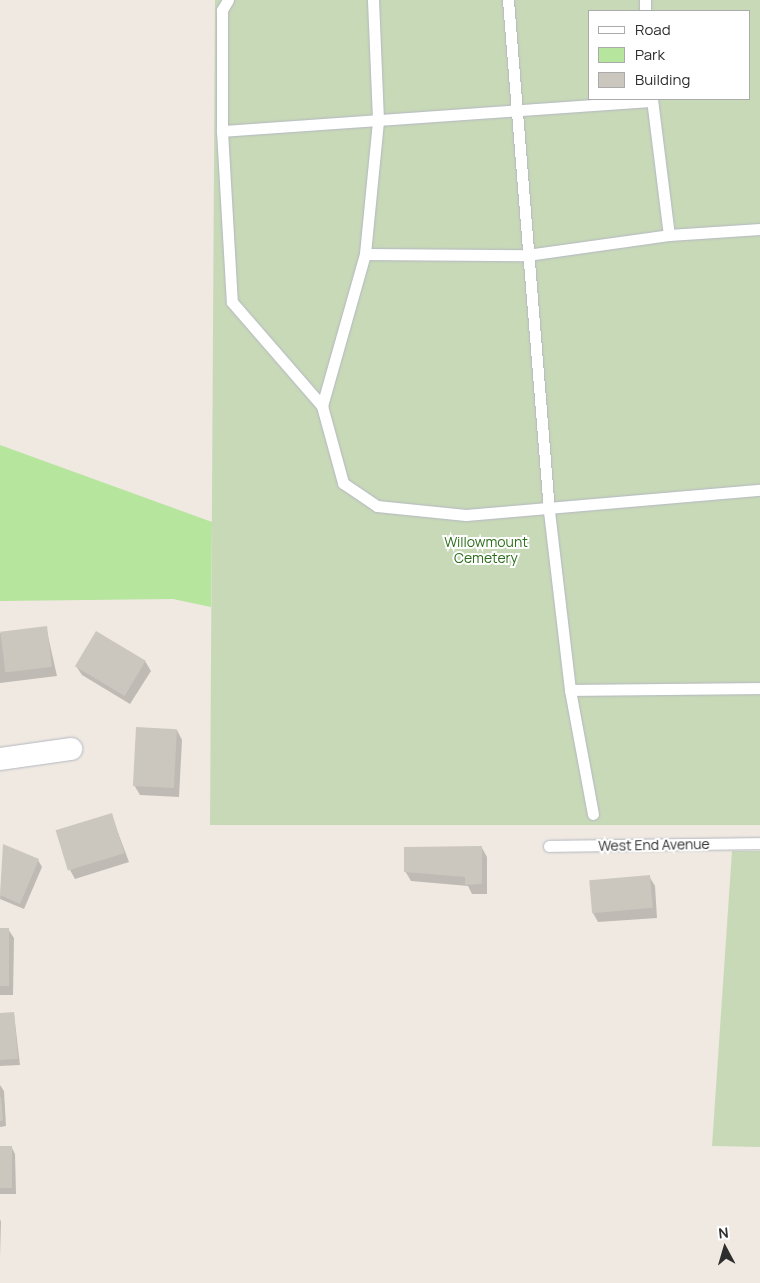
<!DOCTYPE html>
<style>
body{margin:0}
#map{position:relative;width:760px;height:1283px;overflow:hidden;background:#efe9e1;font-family:Manrope,sans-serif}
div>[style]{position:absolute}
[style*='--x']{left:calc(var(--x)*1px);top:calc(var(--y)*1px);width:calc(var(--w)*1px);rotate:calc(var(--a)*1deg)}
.green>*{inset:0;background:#b6e59e}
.cemetery>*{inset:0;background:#c8d9b8}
.shadow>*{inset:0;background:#0003}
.building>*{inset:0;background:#cbc7bf;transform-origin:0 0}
.roads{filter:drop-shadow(0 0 1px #b4b7c1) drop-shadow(0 0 1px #b4b7c1)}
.service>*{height:11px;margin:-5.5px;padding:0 5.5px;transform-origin:5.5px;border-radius:5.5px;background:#fff}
.minor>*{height:22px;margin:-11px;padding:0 11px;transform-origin:11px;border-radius:11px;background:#fff}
span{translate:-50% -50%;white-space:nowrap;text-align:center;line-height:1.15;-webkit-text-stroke:4px #fff;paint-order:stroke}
.park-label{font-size:14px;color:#2c6e1b}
.street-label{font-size:14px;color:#2e2e2e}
.legend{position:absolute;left:588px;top:10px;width:162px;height:90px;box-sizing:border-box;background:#fff;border:1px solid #ababab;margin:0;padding:6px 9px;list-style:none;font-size:15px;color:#2e2e2e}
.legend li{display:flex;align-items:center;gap:10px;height:25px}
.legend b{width:25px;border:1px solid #ababab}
.north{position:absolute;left:700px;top:1223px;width:50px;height:50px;-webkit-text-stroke:4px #fff;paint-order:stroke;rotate:354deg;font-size:14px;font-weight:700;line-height:20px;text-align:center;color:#2e2e2e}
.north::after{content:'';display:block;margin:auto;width:18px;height:22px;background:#2e2e2e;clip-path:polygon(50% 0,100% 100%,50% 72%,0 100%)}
</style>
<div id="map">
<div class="green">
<div style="clip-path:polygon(0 445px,212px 522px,211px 607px,173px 599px,0 601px)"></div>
</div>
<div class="cemetery">
<div style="clip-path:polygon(evenodd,215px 0,760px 0,760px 825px,210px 825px,215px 0,589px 11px,749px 11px,749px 99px,589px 99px,589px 11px)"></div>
<div style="clip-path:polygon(732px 851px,760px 851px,760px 1147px,712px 1146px)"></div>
</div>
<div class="shadow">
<div style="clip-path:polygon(46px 627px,57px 676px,0 683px,0 633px)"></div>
<div style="clip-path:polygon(145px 661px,151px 671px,130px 704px,82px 675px,76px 666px)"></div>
<div style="clip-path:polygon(177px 730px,182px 740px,179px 797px,140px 795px,134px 785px)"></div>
<div style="clip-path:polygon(111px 814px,129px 862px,75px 879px,70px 870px)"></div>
<div style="clip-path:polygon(4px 846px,38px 860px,42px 867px,24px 909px,0 899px)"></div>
<div style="clip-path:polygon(482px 848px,487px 857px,487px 894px,472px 894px,468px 886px,411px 881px,405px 871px)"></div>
<div style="clip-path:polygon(649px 876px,655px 886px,657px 918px,598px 922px,593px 913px)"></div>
<div style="clip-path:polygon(0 929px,8px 929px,14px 938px,13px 995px,0 995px)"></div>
<div style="clip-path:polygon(14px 1014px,20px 1065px,0 1066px,0 1015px)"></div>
<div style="clip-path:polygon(0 1085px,4px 1091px,6px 1126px,0 1127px)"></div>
<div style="clip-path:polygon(0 1148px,12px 1148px,15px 1154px,16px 1194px,0 1194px)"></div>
<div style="clip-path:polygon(0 1219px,1px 1222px,0 1257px)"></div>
</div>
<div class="building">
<div style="left:47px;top:626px;width:41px;height:47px;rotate:83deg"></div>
<div style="left:96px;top:631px;width:58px;height:41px;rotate:31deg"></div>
<div style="left:136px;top:727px;width:41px;height:59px;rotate:3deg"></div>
<div style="left:112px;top:813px;width:42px;height:59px;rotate:73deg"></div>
<div style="clip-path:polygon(3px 844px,39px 859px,20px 904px,0 895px)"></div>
<div style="clip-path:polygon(482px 846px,482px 884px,465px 885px,465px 877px,404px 872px,404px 847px)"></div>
<div style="left:650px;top:875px;width:33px;height:61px;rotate:85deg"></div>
<div style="left:0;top:928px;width:9px;height:58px"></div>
<div style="clip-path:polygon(14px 1012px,18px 1059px,0 1060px,0 1013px)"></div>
<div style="clip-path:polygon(0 1097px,1px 1097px,3px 1120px,0 1121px)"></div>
<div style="left:0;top:1146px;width:12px;height:42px"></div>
</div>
<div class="roads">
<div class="service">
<div style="--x:228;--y:0;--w:12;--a:121"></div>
<div style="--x:222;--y:10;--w:121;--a:90"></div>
<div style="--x:222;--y:131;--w:171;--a:86.7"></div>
<div style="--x:232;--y:302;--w:138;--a:49.1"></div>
<div style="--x:373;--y:0;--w:121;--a:87.6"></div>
<div style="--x:378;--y:121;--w:134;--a:95.6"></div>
<div style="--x:365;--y:254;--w:158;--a:105.8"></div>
<div style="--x:322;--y:406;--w:80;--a:74.7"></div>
<div style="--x:343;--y:483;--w:41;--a:34.1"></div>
<div style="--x:377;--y:506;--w:89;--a:5.8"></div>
<div style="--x:466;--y:515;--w:295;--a:-4.9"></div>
<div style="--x:508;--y:0;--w:513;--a:85.41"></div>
<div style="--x:549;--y:511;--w:180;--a:83.3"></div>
<div style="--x:570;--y:690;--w:126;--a:79.5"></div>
<div style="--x:645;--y:0;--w:11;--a:90"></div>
<div style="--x:652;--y:99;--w:137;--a:82.9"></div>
<div style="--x:222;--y:131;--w:431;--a:-4"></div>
<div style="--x:365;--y:254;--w:162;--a:0.4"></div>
<div style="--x:527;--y:255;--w:143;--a:-8"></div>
<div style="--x:669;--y:235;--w:91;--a:-3.8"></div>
<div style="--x:570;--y:690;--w:190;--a:-0.6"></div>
<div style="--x:549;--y:846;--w:211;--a:-0.8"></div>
</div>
<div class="minor">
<div style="--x:0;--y:759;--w:72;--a:-8"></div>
</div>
</div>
<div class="park-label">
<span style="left:486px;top:550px">Willowmount<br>Cemetery</span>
</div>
<div class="street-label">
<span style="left:654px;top:845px;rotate:-1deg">West End Avenue</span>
</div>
<ul class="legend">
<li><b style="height:6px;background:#fff"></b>Road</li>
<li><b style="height:14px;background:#b6e59e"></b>Park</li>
<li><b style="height:14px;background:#cbc7bf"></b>Building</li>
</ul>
<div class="north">N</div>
</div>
